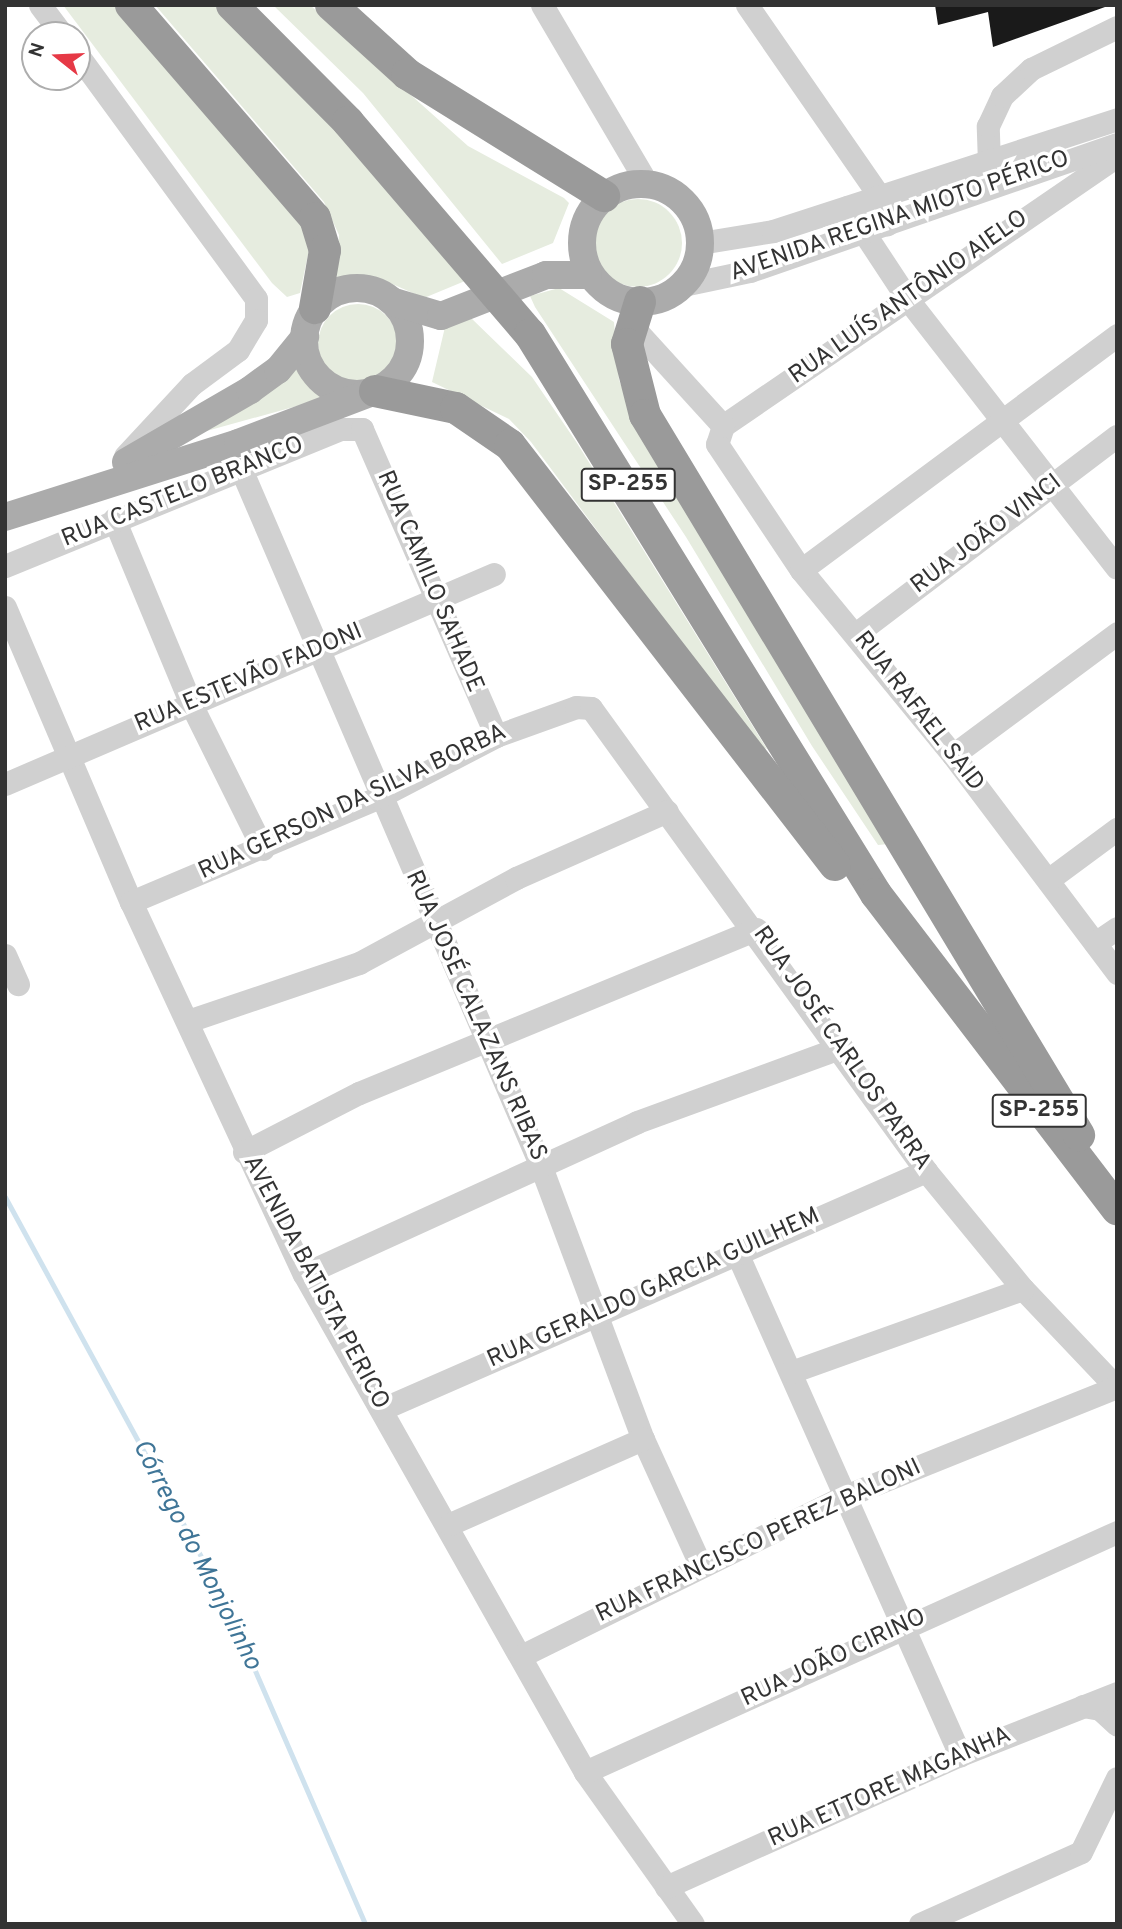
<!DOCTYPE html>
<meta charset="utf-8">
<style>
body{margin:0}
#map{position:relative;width:1122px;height:1929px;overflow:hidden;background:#fff;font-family:Overpass,sans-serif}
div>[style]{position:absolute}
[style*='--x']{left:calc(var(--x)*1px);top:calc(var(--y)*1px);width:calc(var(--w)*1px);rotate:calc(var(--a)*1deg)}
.green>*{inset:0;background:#e6ecdf}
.round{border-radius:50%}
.stream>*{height:5px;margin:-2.5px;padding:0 2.5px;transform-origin:2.5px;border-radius:2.5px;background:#cfe2ee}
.building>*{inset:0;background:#1a1a1a}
.minor>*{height:23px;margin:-11.5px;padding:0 11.5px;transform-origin:11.5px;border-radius:11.5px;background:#d0d0d0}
.major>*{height:28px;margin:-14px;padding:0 14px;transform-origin:14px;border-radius:14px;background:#ababab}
.major>.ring{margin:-14px;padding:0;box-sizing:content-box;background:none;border:28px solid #ababab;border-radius:50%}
.highway>*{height:32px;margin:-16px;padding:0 16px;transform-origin:16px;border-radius:16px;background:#9a9a9a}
span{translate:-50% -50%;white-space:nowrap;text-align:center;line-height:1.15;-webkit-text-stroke:7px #fff;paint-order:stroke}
.shield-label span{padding:2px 5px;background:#fff;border:2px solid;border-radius:5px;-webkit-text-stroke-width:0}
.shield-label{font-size:23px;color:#333;font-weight:700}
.street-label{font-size:24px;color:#333}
.water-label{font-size:26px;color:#3f7597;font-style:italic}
.frame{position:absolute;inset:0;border:7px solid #333;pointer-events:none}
.north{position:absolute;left:21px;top:21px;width:70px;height:70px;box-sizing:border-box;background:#fff;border:2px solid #adadad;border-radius:50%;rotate:288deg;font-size:19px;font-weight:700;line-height:28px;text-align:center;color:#333}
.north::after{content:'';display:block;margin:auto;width:24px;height:32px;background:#e63946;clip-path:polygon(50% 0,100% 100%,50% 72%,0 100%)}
</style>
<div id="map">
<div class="green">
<div style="clip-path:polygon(63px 5px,121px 5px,305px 226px,310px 245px,300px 293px,287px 297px,272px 283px)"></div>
<div style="clip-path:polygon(155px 5px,214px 5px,319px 111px,465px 281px,424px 298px,381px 279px,336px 279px,339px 235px,324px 202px)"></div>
<div style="clip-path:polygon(273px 5px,310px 5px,468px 146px,564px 198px,569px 203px,553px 243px,502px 264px,363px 93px)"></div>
<div class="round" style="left:594px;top:199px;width:88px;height:88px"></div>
<div style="clip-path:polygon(559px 288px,614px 322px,619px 380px,638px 429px,889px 844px,878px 845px,812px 746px,686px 537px,535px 307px,530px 296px)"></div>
<div class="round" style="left:318px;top:304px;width:80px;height:80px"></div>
<div style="clip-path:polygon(471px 318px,532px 377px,577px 443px,767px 749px,758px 746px,531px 442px,509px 419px,432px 382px,445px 327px)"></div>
<div style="clip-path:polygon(293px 363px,326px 398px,203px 432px)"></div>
</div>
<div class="stream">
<div style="--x:5;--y:1197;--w:456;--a:61.4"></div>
<div style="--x:223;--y:1597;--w:357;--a:66.5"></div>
</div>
<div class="building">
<div style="clip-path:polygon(935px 5px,1105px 5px,1105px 7px,993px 47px,988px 12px,938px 25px)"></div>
</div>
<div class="minor">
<div style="--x:40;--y:5;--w:38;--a:53"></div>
<div style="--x:542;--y:5;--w:207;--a:59.5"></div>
<div style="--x:747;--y:5;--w:229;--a:55.3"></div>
<div style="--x:877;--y:193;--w:33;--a:72"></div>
<div style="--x:77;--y:54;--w:303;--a:53.8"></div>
<div style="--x:256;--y:299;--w:21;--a:90"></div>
<div style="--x:256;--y:320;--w:35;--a:121"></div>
<div style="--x:238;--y:350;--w:57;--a:143.5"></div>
<div style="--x:192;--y:384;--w:98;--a:132.9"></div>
<div style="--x:1117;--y:156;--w:478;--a:145.6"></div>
<div style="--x:723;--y:426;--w:19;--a:108"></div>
<div style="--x:717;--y:444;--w:151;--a:56.3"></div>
<div style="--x:801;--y:570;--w:239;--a:50.6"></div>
<div style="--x:953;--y:755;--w:273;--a:53"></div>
<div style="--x:989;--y:163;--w:37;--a:-92"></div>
<div style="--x:988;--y:126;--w:33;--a:-65"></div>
<div style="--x:1002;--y:96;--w:40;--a:-43"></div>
<div style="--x:1031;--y:69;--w:96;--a:-26"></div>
<div style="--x:847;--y:207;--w:113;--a:56.6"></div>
<div style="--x:909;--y:301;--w:338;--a:52.1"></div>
<div style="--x:700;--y:243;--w:74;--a:-9.3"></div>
<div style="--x:773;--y:231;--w:362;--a:-18"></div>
<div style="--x:683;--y:285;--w:68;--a:-11.8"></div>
<div style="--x:750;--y:271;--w:388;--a:-19.1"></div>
<div style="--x:632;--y:326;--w:135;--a:47.7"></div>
<div style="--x:241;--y:469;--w:757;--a:66.72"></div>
<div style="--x:540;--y:1164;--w:294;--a:69.5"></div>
<div style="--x:643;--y:1439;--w:140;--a:65.5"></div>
<div style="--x:114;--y:519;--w:198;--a:67.4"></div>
<div style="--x:190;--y:702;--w:164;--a:63.6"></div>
<div style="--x:5;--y:566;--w:362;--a:-22.2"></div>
<div style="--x:340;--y:429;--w:22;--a:0"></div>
<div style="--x:362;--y:429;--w:335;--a:66.4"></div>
<div style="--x:801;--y:570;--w:394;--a:-36.6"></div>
<div style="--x:5;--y:607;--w:321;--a:66.9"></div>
<div style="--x:131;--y:902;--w:410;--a:65.1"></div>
<div style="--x:304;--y:1274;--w:572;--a:60.57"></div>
<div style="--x:585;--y:1772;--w:186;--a:54.6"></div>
<div style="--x:857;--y:633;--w:326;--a:-37.2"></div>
<div style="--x:953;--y:755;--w:204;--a:-36.6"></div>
<div style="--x:5;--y:784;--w:532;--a:-23.24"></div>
<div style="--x:1048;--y:880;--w:86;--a:-36.5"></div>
<div style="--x:131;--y:902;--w:269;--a:-22.9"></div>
<div style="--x:379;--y:797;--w:132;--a:-27.5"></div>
<div style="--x:496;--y:736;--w:85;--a:-19.9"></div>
<div style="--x:576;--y:707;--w:15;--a:4"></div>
<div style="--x:591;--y:708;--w:571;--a:54.11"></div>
<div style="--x:926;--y:1171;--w:153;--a:50.6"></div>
<div style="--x:1023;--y:1289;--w:137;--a:46.5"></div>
<div style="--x:1095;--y:943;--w:27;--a:-34"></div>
<div style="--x:5;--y:955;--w:32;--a:66"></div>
<div style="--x:188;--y:1021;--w:181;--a:-18.7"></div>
<div style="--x:359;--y:963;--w:179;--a:-28.4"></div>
<div style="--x:516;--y:878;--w:165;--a:-23.9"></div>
<div style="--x:244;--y:1152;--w:129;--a:-27.2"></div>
<div style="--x:359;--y:1093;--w:430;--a:-22.4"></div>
<div style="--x:736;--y:1251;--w:552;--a:66.04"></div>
<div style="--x:304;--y:1274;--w:366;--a:-24.5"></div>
<div style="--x:637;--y:1122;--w:218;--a:-20.1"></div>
<div style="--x:791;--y:1372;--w:246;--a:-19.7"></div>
<div style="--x:382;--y:1409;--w:594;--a:-23.63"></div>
<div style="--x:450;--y:1524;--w:211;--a:-23.8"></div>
<div style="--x:521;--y:1656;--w:359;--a:-26.3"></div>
<div style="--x:843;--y:1497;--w:294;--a:-21.9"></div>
<div style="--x:1083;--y:1706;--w:17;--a:10"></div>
<div style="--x:1100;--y:1709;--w:23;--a:43"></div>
<div style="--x:585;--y:1772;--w:584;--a:-24.28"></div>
<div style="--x:666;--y:1887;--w:322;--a:-24.2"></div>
<div style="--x:960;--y:1755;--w:169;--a:-21.5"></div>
<div style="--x:920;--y:1924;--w:176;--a:-24.1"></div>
<div style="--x:1081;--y:1852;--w:82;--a:-64.1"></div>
</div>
<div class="major">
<div class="ring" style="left:582px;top:184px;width:90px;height:90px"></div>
<div class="ring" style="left:304px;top:288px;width:78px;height:78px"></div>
<div style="--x:394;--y:302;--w:49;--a:16.6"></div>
<div style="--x:441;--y:316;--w:113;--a:-21.3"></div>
<div style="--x:546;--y:275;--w:42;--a:0"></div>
<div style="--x:126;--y:462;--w:143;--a:-30.1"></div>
<div style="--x:250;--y:390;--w:34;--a:-36"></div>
<div style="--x:278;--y:370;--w:43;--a:-50.7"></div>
<div style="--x:5;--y:517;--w:244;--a:-17.6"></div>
<div style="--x:238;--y:443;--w:147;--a:-20.8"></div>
</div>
<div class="highway">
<div style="--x:131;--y:5;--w:281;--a:49.2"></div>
<div style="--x:315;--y:218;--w:34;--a:73"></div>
<div style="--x:325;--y:250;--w:59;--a:99.8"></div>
<div style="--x:232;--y:5;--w:165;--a:45.2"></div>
<div style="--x:348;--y:122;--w:279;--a:49.4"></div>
<div style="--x:530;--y:334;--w:658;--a:58.29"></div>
<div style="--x:876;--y:894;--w:397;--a:52.6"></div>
<div style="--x:331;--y:5;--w:103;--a:42.2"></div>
<div style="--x:407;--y:74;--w:232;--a:31.8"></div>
<div style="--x:640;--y:302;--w:44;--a:107.2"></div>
<div style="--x:627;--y:344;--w:73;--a:75.8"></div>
<div style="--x:645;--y:415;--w:841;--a:58.92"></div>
<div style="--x:375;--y:391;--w:83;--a:11.9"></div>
<div style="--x:456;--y:408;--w:65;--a:34.4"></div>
<div style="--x:510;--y:445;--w:531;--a:52.27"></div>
</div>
<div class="shield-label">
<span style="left:628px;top:485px">SP-255</span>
<span style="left:1039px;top:1111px">SP-255</span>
</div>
<div class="street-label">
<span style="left:900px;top:217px;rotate:-19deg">AVENIDA REGINA MIOTO PÉRICO</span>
<span style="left:909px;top:298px;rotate:-35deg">RUA LUÍS ANTÔNIO AIELO</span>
<span style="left:183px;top:493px;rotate:-22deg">RUA CASTELO BRANCO</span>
<span style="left:987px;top:535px;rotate:-37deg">RUA JOÃO VINCI</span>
<span style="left:429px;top:582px;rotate:67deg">RUA CAMILO SAHADE</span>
<span style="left:249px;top:679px;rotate:-23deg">RUA ESTEVÃO FADONI</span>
<span style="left:918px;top:712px;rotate:52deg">RUA RAFAEL SAID</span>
<span style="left:353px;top:803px;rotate:-25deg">RUA GERSON DA SILVA BORBA</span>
<span style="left:475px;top:1016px;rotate:66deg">RUA JOSÉ CALAZANS RIBAS</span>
<span style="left:841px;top:1049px;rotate:55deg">RUA JOSÉ CARLOS PARRA</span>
<span style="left:315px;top:1283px;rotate:62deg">AVENIDA BATISTA PERICO</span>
<span style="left:654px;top:1289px;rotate:-24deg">RUA GERALDO GARCIA GUILHEM</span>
<span style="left:759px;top:1542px;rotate:-25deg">RUA FRANCISCO PEREZ BALONI</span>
<span style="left:834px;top:1659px;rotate:-25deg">RUA JOÃO CIRINO</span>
<span style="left:890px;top:1788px;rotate:-24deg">RUA ETTORE MAGANHA</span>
</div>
<div class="water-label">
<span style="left:196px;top:1555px;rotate:63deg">Córrego do Monjolinho</span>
</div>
<div class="frame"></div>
<div class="north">N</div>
</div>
